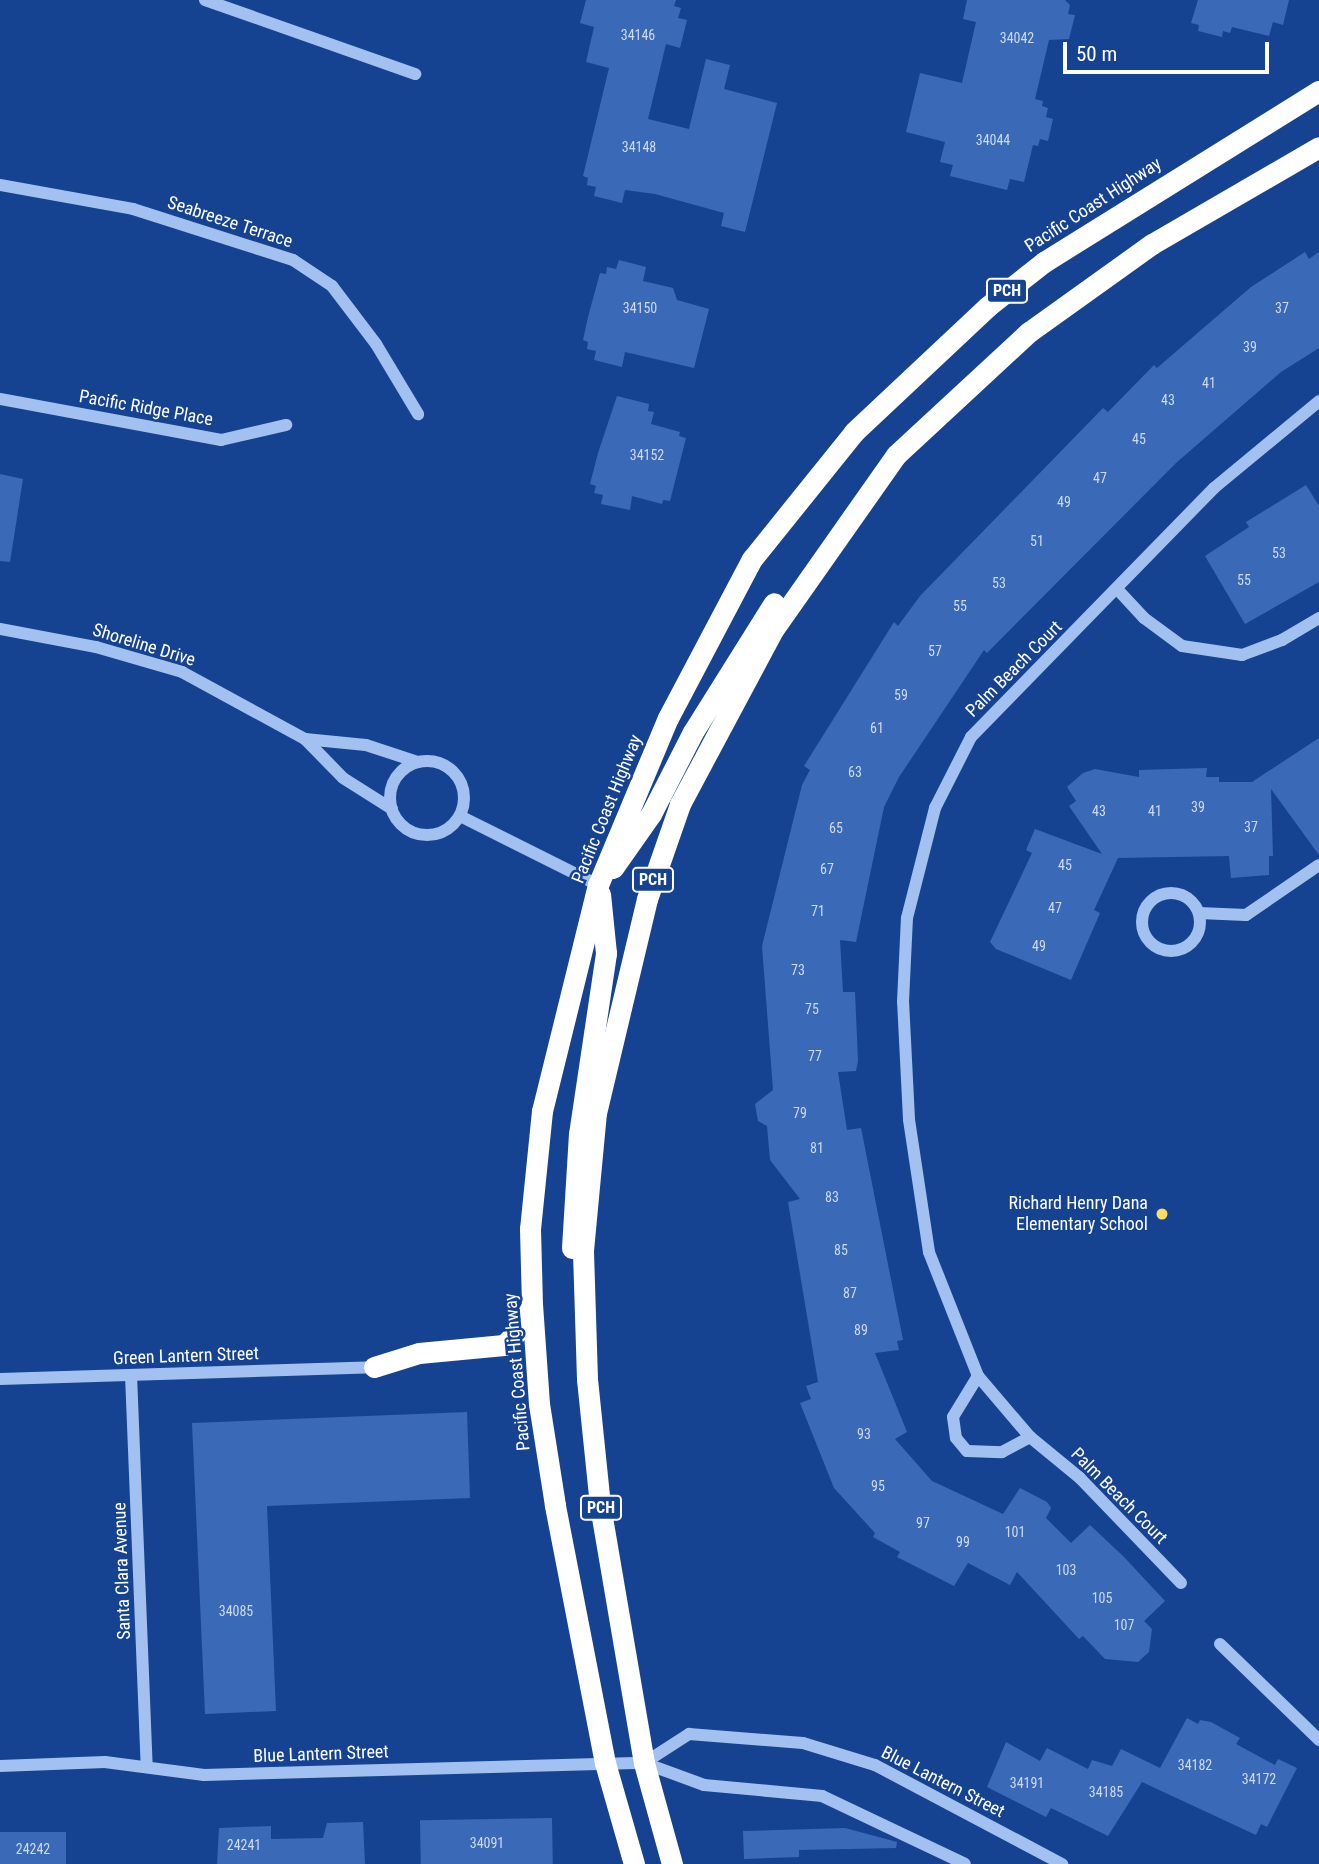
<!DOCTYPE html>
<style>
body{margin:0}
#map{position:relative;width:1319px;height:1864px;overflow:hidden;background:#164391;font-family:"Roboto Condensed",sans-serif}
div>[style]{position:absolute}
[style*='--x']{left:calc(var(--x)*1px);top:calc(var(--y)*1px);width:calc(var(--w)*1px);rotate:calc(var(--a)*1deg)}
.building>*{inset:0;background:#3a6ab7;transform-origin:0 0}
.minor>*{height:12px;margin:-6px;padding:0 6px;transform-origin:6px;border-radius:6px;background:#a3c1f0}
.minor>.ring{margin:-6px;padding:0;box-sizing:content-box;background:none;border:12px solid #a3c1f0;border-radius:50%}
.highway>*{height:21px;margin:-10.5px;padding:0 10.5px;transform-origin:10.5px;border-radius:10.5px;background:#fff}
.dots>*{width:19px;height:19px;translate:-50% -50%;box-sizing:border-box;border:4px solid #164391;border-radius:50%}
span{translate:-50% -50%;white-space:nowrap;text-align:center;line-height:1.15;-webkit-text-stroke:5px #164391;paint-order:stroke}
.number-label{font-size:14px;color:#cedaed}
.number-label span{-webkit-text-stroke-width:0}
.shield-label span{padding:2px 5px;background:#164391;border:2px solid;border-radius:5px;-webkit-text-stroke-width:0}
.shield-label{font-size:16px;color:#fff;font-weight:700}
.street-label{font-size:18px;color:#fff}
.poi-label{font-size:18px;color:#fff}
.right{translate:-100% -50%;text-align:right}
.scale{position:absolute;left:1063px;top:42px;width:206px;height:32px;box-sizing:border-box;border:4px solid #fff;border-top:0;padding-left:9px;font-size:21px;line-height:24px;white-space:nowrap;color:#fff;-webkit-text-stroke:5px #164391;paint-order:stroke}
</style>
<div id="map">
<div class="building">
<div style="clip-path:polygon(586px 0,676px 0,674px 6px,681px 8px,678px 18px,687px 20px,680px 48px,666px 44px,648px 119px,689px 129px,706px 59px,730px 65px,724px 89px,777px 103px,745px 232px,721px 226px,724px 213px,655px 194px,625px 190px,622px 203px,594px 196px,596px 187px,587px 185px,588px 178px,583px 176px,609px 68px,586px 62px,594px 27px,580px 23px)"></div>
<div style="clip-path:polygon(967px 0,1065px 0,1070px 5px,1068px 14px,1075px 15px,1069px 39px,1049px 40px,1035px 99px,1043px 101px,1042px 106px,1048px 108px,1046px 117px,1053px 119px,1048px 141px,1040px 139px,1038px 146px,1033px 145px,1024px 182px,1010px 179px,1007px 190px,950px 176px,953px 165px,940px 162px,945px 142px,906px 132px,920px 73px,962px 83px,976px 22px,963px 19px)"></div>
<div style="clip-path:polygon(1198px 0,1289px 0,1283px 25px,1273px 22px,1269px 36px,1232px 27px,1230px 33px,1223px 31px,1222px 37px,1198px 31px,1199px 25px,1191px 23px)"></div>
<div style="clip-path:polygon(1305px 252px,1309px 259px,1319px 252px,1319px 348px,1281px 372px,1176px 463px,987px 653px,984px 650px,899px 777px,884px 807px,856px 942px,840px 940px,843px 992px,855px 992px,858px 1061px,856px 1071px,838px 1072px,847px 1130px,861px 1128px,903px 1340px,897px 1341px,899px 1350px,875px 1353px,907px 1432px,895px 1439px,932px 1481px,1003px 1514px,1020px 1488px,1047px 1502px,1051px 1508px,1046px 1518px,1071px 1543px,1090px 1525px,1124px 1557px,1165px 1601px,1144px 1621px,1152px 1629px,1149px 1652px,1138px 1662px,1105px 1659px,1083px 1636px,1079px 1639px,1017px 1572px,1010px 1585px,968px 1563px,954px 1586px,897px 1557px,900px 1552px,873px 1537px,875px 1533px,834px 1488px,800px 1403px,811px 1399px,806px 1386px,818px 1382px,788px 1202px,800px 1199px,770px 1160px,767px 1126px,758px 1121px,755px 1104px,773px 1090px,762px 946px,802px 785px,810px 770px,804px 766px,894px 622px,898px 626px,920px 596px,1103px 408px,1108px 412px,1154px 365px,1157px 368px,1251px 287px)"></div>
<div style="clip-path:polygon(619px 260px,646px 267px,643px 281px,673px 288px,677px 300px,709px 309px,694px 368px,625px 352px,622px 367px,594px 360px,596px 351px,587px 349px,588px 342px,583px 340px,588px 317px,600px 273px,606px 274px,607px 267px,616px 269px)"></div>
<div style="clip-path:polygon(617px 396px,649px 404px,648px 411px,654px 412px,651px 424px,680px 432px,679px 436px,686px 438px,670px 501px,663px 500px,662px 504px,632px 496px,630px 510px,601px 504px,603px 495px,594px 493px,596px 486px,590px 484px,598px 453px)"></div>
<div style="clip-path:polygon(0 474px,23px 479px,10px 562px,0 561px)"></div>
<div style="clip-path:polygon(1306px 485px,1319px 506px,1319px 582px,1245px 624px,1205px 556px,1249px 527px,1246px 522px)"></div>
<div style="clip-path:polygon(1319px 738px,1319px 855px,1271px 789px,1273px 856px,1269px 856px,1269px 875px,1231px 878px,1229px 856px,1118px 858px,1094px 910px,1100px 913px,1071px 980px,996px 949px,990px 942px,1032px 853px,1026px 850px,1035px 829px,1102px 854px,1069px 806px,1076px 801px,1067px 787px,1083px 773px,1095px 769px,1139px 777px,1139px 770px,1207px 768px,1206px 777px,1219px 777px,1219px 782px,1252px 782px)"></div>
<div style="clip-path:polygon(467px 1412px,470px 1498px,267px 1506px,276px 1711px,205px 1714px,192px 1423px)"></div>
<div style="clip-path:polygon(1187px 1718px,1198px 1724px,1200px 1720px,1211px 1722px,1240px 1738px,1236px 1744px,1275px 1765px,1278px 1759px,1297px 1768px,1267px 1827px,1261px 1824px,1256px 1835px,1142px 1782px,1108px 1836px,1051px 1808px,1046px 1817px,987px 1787px,1006px 1742px,1040px 1761px,1047px 1748px,1088px 1769px,1092px 1760px,1112px 1766px,1121px 1749px,1160px 1768px)"></div>
<div style="left:552px;top:1818px;width:46px;height:132px;rotate:89deg"></div>
<div style="clip-path:polygon(363px 1822px,365px 1864px,217px 1864px,219px 1828px,271px 1826px,271px 1839px,323px 1838px,327px 1823px)"></div>
<div style="clip-path:polygon(845px 1828px,897px 1842px,896px 1848px,799px 1850px,799px 1857px,744px 1859px,743px 1831px)"></div>
<div style="left:66px;top:1832px;width:32px;height:66px;rotate:90deg"></div>
</div>
<div class="minor">
<div style="--x:205;--y:0;--w:223;--a:19.4"></div>
<div style="--x:0;--y:185;--w:135;--a:10.2"></div>
<div style="--x:133;--y:209;--w:168;--a:17.7"></div>
<div style="--x:293;--y:260;--w:47;--a:33.7"></div>
<div style="--x:332;--y:286;--w:73;--a:52.8"></div>
<div style="--x:376;--y:344;--w:82;--a:59"></div>
<div style="--x:0;--y:399;--w:225;--a:10.5"></div>
<div style="--x:221;--y:440;--w:67;--a:-13"></div>
<div style="--x:1118;--y:590;--w:38;--a:47"></div>
<div style="--x:1144;--y:618;--w:47;--a:36.4"></div>
<div style="--x:1182;--y:646;--w:61;--a:8.5"></div>
<div style="--x:1242;--y:655;--w:43;--a:-20.6"></div>
<div style="--x:1282;--y:640;--w:43;--a:-30.7"></div>
<div style="--x:0;--y:629;--w:98;--a:10.6"></div>
<div style="--x:96;--y:647;--w:90;--a:16.2"></div>
<div style="--x:182;--y:672;--w:140;--a:28.6"></div>
<div style="--x:305;--y:739;--w:54;--a:45.7"></div>
<div style="--x:343;--y:778;--w:58;--a:32.3"></div>
<div style="--x:305;--y:739;--w:61;--a:5.6"></div>
<div style="--x:366;--y:745;--w:55;--a:18.1"></div>
<div class="ring" style="left:390px;top:761px;width:62px;height:62px"></div>
<div style="--x:460;--y:816;--w:154;--a:26.6"></div>
<div class="ring" style="left:1142px;top:893px;width:46px;height:46px"></div>
<div style="--x:1199;--y:913;--w:47;--a:2.4"></div>
<div style="--x:1246;--y:915;--w:88;--a:-34.4"></div>
<div style="--x:131;--y:1375;--w:391;--a:87.7"></div>
<div style="--x:978;--y:1376;--w:48;--a:121.4"></div>
<div style="--x:953;--y:1417;--w:21;--a:82"></div>
<div style="--x:956;--y:1438;--w:17;--a:50"></div>
<div style="--x:967;--y:1451;--w:35;--a:2"></div>
<div style="--x:1002;--y:1452;--w:32;--a:-28"></div>
<div style="--x:0;--y:1379;--w:374;--a:-1.8"></div>
<div style="--x:1181;--y:1583;--w:146;--a:-133.9"></div>
<div style="--x:1080;--y:1478;--w:65;--a:-140.6"></div>
<div style="--x:1030;--y:1437;--w:80;--a:-130.4"></div>
<div style="--x:978;--y:1376;--w:133;--a:-111.6"></div>
<div style="--x:929;--y:1252;--w:134;--a:-98.6"></div>
<div style="--x:909;--y:1119;--w:117;--a:-92.9"></div>
<div style="--x:903;--y:1002;--w:84;--a:-87.3"></div>
<div style="--x:907;--y:918;--w:114;--a:-75.7"></div>
<div style="--x:935;--y:808;--w:80;--a:-63.1"></div>
<div style="--x:971;--y:737;--w:348;--a:-45.7"></div>
<div style="--x:1214;--y:488;--w:136;--a:-39.6"></div>
<div style="--x:1220;--y:1644;--w:138;--a:44.1"></div>
<div style="--x:644;--y:1763;--w:54;--a:-32.8"></div>
<div style="--x:689;--y:1734;--w:114;--a:4.5"></div>
<div style="--x:803;--y:1743;--w:75;--a:17"></div>
<div style="--x:875;--y:1765;--w:212;--a:27.9"></div>
<div style="--x:0;--y:1766;--w:105;--a:-2.2"></div>
<div style="--x:105;--y:1762;--w:100;--a:7.5"></div>
<div style="--x:204;--y:1775;--w:440;--a:-1.6"></div>
<div style="--x:644;--y:1763;--w:64;--a:20.1"></div>
<div style="--x:704;--y:1785;--w:119;--a:5.3"></div>
<div style="--x:822;--y:1796;--w:158;--a:25.4"></div>
</div>
<div class="highway">
<div style="--x:613;--y:868;--w:66;--a:-54.9"></div>
<div style="--x:651;--y:814;--w:92;--a:-62.9"></div>
<div style="--x:693;--y:732;--w:152;--a:-57.9"></div>
<div style="--x:572;--y:1248;--w:114;--a:-86.5"></div>
<div style="--x:579;--y:1134;--w:183;--a:-81.5"></div>
<div style="--x:606;--y:953;--w:59;--a:-95.8"></div>
<div style="--x:374;--y:1367;--w:47;--a:-17.3"></div>
<div style="--x:419;--y:1353;--w:85;--a:-5.4"></div>
<div style="--x:504;--y:1345;--w:21;--a:-45"></div>
<div style="--x:519;--y:1330;--w:26;--a:-62"></div>
<div style="--x:634;--y:1864;--w:105;--a:-106"></div>
<div style="--x:605;--y:1763;--w:263;--a:-101"></div>
<div style="--x:555;--y:1505;--w:102;--a:-99"></div>
<div style="--x:539;--y:1404;--w:99;--a:-94"></div>
<div style="--x:532;--y:1305;--w:76;--a:-91.5"></div>
<div style="--x:530;--y:1229;--w:119;--a:-84.2"></div>
<div style="--x:542;--y:1111;--w:233;--a:-76.1"></div>
<div style="--x:598;--y:885;--w:181;--a:-67.3"></div>
<div style="--x:668;--y:718;--w:180;--a:-62.2"></div>
<div style="--x:752;--y:559;--w:163;--a:-51.2"></div>
<div style="--x:854;--y:432;--w:183;--a:-43.2"></div>
<div style="--x:987;--y:307;--w:73;--a:-38.3"></div>
<div style="--x:1044;--y:262;--w:324;--a:-31.9"></div>
<div style="--x:672;--y:1864;--w:105;--a:-105.5"></div>
<div style="--x:644;--y:1763;--w:262;--a:-99.7"></div>
<div style="--x:600;--y:1505;--w:127;--a:-95.9"></div>
<div style="--x:587;--y:1379;--w:129;--a:-91.8"></div>
<div style="--x:583;--y:1250;--w:138;--a:-84.6"></div>
<div style="--x:596;--y:1113;--w:220;--a:-76.6"></div>
<div style="--x:647;--y:899;--w:101;--a:-70.8"></div>
<div style="--x:680;--y:804;--w:197;--a:-61.9"></div>
<div style="--x:773;--y:630;--w:214;--a:-54.9"></div>
<div style="--x:896;--y:455;--w:181;--a:-42.8"></div>
<div style="--x:1029;--y:332;--w:151;--a:-35.6"></div>
<div style="--x:1152;--y:244;--w:193;--a:-30.1"></div>
</div>
<div class="dots">
<div style="left:1162px;top:1214px;background:#ffdc63"></div>
</div>
<div class="number-label">
<span style="left:638px;top:35px">34146</span>
<span style="left:1017px;top:38px">34042</span>
<span style="left:993px;top:140px">34044</span>
<span style="left:639px;top:147px">34148</span>
<span style="left:640px;top:308px">34150</span>
<span style="left:1282px;top:308px">37</span>
<span style="left:1250px;top:347px">39</span>
<span style="left:1209px;top:383px">41</span>
<span style="left:1168px;top:400px">43</span>
<span style="left:1139px;top:439px">45</span>
<span style="left:647px;top:455px">34152</span>
<span style="left:1100px;top:478px">47</span>
<span style="left:1064px;top:502px">49</span>
<span style="left:1037px;top:541px">51</span>
<span style="left:1279px;top:553px">53</span>
<span style="left:1244px;top:580px">55</span>
<span style="left:999px;top:583px">53</span>
<span style="left:960px;top:606px">55</span>
<span style="left:935px;top:651px">57</span>
<span style="left:901px;top:695px">59</span>
<span style="left:877px;top:728px">61</span>
<span style="left:855px;top:772px">63</span>
<span style="left:1198px;top:807px">39</span>
<span style="left:1099px;top:811px">43</span>
<span style="left:1155px;top:811px">41</span>
<span style="left:1251px;top:827px">37</span>
<span style="left:836px;top:828px">65</span>
<span style="left:1065px;top:865px">45</span>
<span style="left:827px;top:869px">67</span>
<span style="left:1055px;top:908px">47</span>
<span style="left:818px;top:911px">71</span>
<span style="left:1039px;top:946px">49</span>
<span style="left:798px;top:970px">73</span>
<span style="left:812px;top:1009px">75</span>
<span style="left:815px;top:1056px">77</span>
<span style="left:800px;top:1113px">79</span>
<span style="left:817px;top:1148px">81</span>
<span style="left:832px;top:1197px">83</span>
<span style="left:841px;top:1250px">85</span>
<span style="left:850px;top:1293px">87</span>
<span style="left:861px;top:1330px">89</span>
<span style="left:864px;top:1434px">93</span>
<span style="left:878px;top:1486px">95</span>
<span style="left:923px;top:1523px">97</span>
<span style="left:1015px;top:1532px">101</span>
<span style="left:963px;top:1542px">99</span>
<span style="left:1066px;top:1570px">103</span>
<span style="left:1102px;top:1598px">105</span>
<span style="left:236px;top:1611px">34085</span>
<span style="left:1124px;top:1625px">107</span>
<span style="left:1195px;top:1765px">34182</span>
<span style="left:1259px;top:1779px">34172</span>
<span style="left:1027px;top:1783px">34191</span>
<span style="left:1106px;top:1792px">34185</span>
<span style="left:487px;top:1843px">34091</span>
<span style="left:244px;top:1845px">24241</span>
<span style="left:33px;top:1849px">24242</span>
</div>
<div class="shield-label">
<span style="left:1007px;top:291px">PCH</span>
<span style="left:653px;top:880px">PCH</span>
<span style="left:601px;top:1508px">PCH</span>
</div>
<div class="street-label">
<span style="left:1093px;top:205px;rotate:-33deg">Pacific Coast Highway</span>
<span style="left:230px;top:222px;rotate:18deg">Seabreeze Terrace</span>
<span style="left:146px;top:408px;rotate:10deg">Pacific Ridge Place</span>
<span style="left:144px;top:645px;rotate:17deg">Shoreline Drive</span>
<span style="left:1014px;top:669px;rotate:-45deg">Palm Beach Court</span>
<span style="left:607px;top:809px;rotate:-68deg">Pacific Coast Highway</span>
<span style="left:186px;top:1356px;rotate:-2deg">Green Lantern Street</span>
<span style="left:517px;top:1372px;rotate:-95deg">Pacific Coast Highway</span>
<span style="left:1119px;top:1496px;rotate:45deg">Palm Beach Court</span>
<span style="left:122px;top:1571px;rotate:-92deg">Santa Clara Avenue</span>
<span style="left:321px;top:1754px;rotate:-2deg">Blue Lantern Street</span>
<span style="left:943px;top:1782px;rotate:27deg">Blue Lantern Street</span>
</div>
<div class="poi-label">
<span class="right" style="left:1148px;top:1214px">Richard Henry Dana<br>Elementary School</span>
</div>
<div class="scale">50 m</div>
</div>
